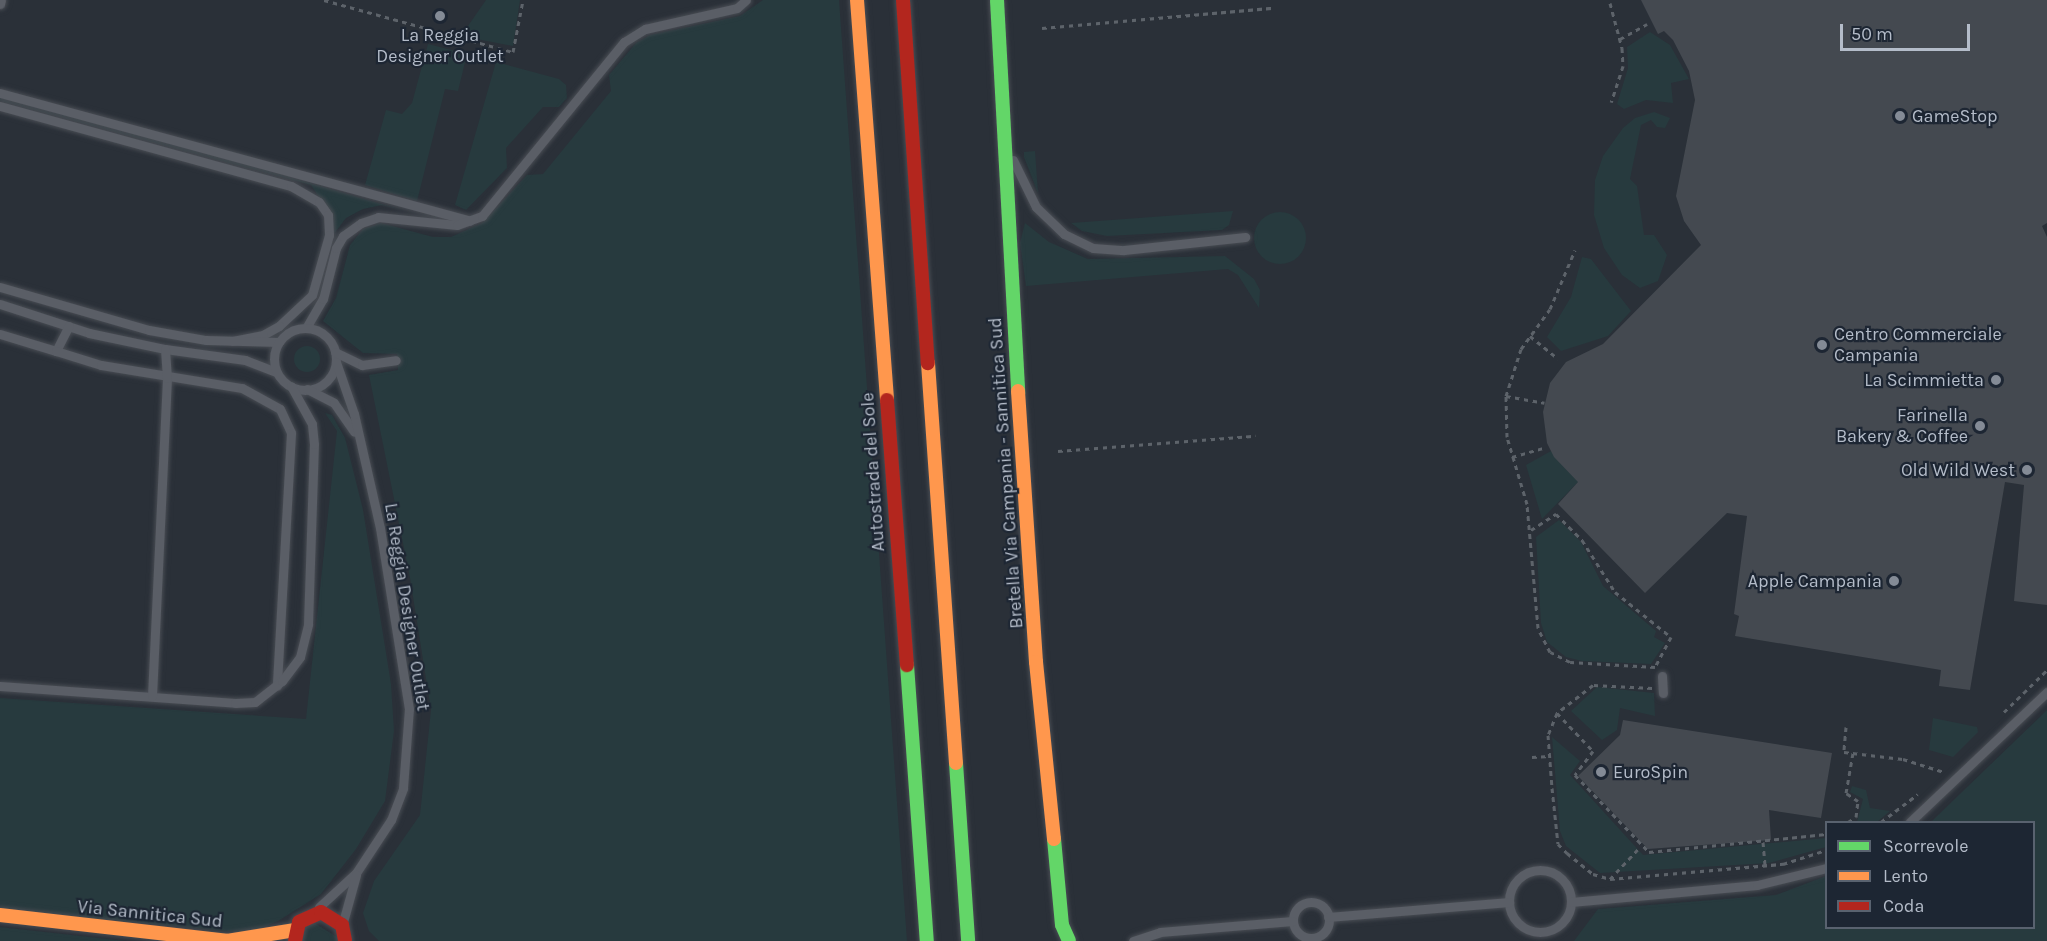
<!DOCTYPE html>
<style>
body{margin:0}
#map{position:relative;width:2047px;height:941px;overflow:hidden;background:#2a3038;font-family:Karla,sans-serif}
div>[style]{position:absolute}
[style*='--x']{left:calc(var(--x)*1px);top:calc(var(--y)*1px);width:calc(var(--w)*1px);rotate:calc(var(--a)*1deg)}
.green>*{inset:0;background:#273a3e}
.round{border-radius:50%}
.building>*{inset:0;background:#444950}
.path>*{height:3px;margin-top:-1.5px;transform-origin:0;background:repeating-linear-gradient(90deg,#5d636a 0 4.5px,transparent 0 9px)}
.roads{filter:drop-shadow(0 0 2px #484c53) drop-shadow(0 0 2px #484c53)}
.lane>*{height:9px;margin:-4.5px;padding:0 4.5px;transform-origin:4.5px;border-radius:4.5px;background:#5a5e66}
.lane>.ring{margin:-4.5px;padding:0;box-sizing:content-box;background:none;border:9px solid #5a5e66;border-radius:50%}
.fast>*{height:14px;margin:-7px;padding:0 7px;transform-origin:7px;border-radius:7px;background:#63d668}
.slow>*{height:14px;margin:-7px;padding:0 7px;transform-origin:7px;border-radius:7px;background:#ff974d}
.jam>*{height:14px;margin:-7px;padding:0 7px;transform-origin:7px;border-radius:7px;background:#b3261e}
.dots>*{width:16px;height:16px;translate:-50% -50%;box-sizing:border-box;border:3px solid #1d2633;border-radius:50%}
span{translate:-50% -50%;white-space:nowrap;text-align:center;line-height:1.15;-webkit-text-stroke:4.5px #1d2633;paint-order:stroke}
.poi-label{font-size:18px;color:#b4bcc9}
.left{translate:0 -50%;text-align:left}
.right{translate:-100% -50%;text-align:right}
.street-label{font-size:18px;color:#b4bcc9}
.legend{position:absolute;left:1825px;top:821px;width:210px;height:108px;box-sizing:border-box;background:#1d2633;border:2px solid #59626f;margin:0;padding:8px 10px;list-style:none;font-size:18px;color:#b4bcc9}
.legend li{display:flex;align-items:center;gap:12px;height:30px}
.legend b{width:30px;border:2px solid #59626f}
.scale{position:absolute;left:1840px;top:24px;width:130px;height:27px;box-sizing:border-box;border:3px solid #b4bcc9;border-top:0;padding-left:8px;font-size:18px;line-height:21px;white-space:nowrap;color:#b4bcc9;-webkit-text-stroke:4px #1d2633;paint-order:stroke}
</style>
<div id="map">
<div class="green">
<div style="clip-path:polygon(486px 0,520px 0,513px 46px,461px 36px)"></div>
<div style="clip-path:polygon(763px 0,839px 0,907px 941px,379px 941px,369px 931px,363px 913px,374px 881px,420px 815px,431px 710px,410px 578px,369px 375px,398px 370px,397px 354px,363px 353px,323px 321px,336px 298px,350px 245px,363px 229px,381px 223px,433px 237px,451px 237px,482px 223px,527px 175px,543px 174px,611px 91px,609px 75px,636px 43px,650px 35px,740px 16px)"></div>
<div style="clip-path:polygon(1650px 32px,1670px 45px,1689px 79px,1671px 83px,1673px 103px,1646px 100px,1624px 109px,1617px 104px,1628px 68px,1627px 47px)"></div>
<div style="clip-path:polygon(428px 44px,467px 54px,458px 91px,445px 89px,417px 201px,365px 185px,386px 110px,402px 114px,412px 103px)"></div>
<div style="clip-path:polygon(496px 62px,559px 79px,566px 85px,567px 98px,559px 107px,543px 107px,506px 148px,507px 168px,466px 210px,455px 205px)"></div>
<div style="clip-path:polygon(0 97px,215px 155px,402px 210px,382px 205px,363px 209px,346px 218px,333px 235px,326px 208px,311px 185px,0 101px)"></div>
<div style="clip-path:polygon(1654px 112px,1670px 118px,1665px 128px,1657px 127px,1651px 120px,1641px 125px,1630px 179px,1637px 186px,1644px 235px,1654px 235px,1667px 255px,1658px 281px,1640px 288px,1622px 275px,1604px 248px,1594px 215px,1595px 180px,1603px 156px,1623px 128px,1635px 118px)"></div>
<div style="clip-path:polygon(1035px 151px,1038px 193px,1024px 157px,1024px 152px)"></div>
<div style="clip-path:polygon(1233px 211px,1229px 225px,1222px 230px,1107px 236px,1082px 231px,1071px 223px)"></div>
<div class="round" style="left:1254px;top:212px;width:52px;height:52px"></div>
<div style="clip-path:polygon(1025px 223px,1049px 242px,1088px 259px,1225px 256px,1254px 279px,1260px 290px,1259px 308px,1238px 275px,1228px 269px,1026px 286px,1020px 243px)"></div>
<div style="clip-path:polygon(1582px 257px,1591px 259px,1631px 311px,1608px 336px,1561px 351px,1547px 337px,1571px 297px)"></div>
<div class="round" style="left:294px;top:346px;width:26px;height:26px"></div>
<div style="clip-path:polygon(325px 413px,332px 415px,345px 438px,363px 510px,391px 684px,394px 731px,385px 801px,356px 849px,321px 894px,278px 921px,250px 933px,0 910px,0 698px,306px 719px,337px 431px)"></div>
<div style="clip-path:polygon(1551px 451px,1579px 481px,1542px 519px,1526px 465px)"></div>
<div style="clip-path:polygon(1559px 520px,1581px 542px,1603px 586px,1656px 631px,1654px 637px,1665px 643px,1651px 664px,1582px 661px,1566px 657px,1547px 642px,1541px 623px,1536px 537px)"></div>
<div style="clip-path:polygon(1597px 687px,1654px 693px,1655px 716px,1620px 708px,1617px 730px,1602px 740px,1571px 711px)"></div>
<div style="clip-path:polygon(2047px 710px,2047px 941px,1574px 941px,1598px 909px,1776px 895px,1826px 876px,1826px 928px,2034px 928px,2034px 822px,1931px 822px)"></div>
<div style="clip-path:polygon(1933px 718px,1977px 727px,1978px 732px,1953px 757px,1929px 750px)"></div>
<div style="clip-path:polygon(1552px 737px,1580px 761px,1570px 775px,1643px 855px,1826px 838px,1826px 847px,1769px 863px,1600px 873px,1566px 846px,1560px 831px)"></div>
<div style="clip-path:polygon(1852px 786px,1866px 790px,1870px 808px,1890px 811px,1877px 822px,1857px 822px,1863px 799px,1850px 792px)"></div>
<div style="clip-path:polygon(307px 918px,343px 941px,297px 941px)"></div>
<div style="clip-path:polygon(0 927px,126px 941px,0 941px)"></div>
</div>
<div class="building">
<div style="clip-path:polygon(1641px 0,2047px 0,2047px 223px,2042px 226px,2047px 237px,2047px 605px,2014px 601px,2024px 485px,2005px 482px,1970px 690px,1939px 686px,1941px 670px,1735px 636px,1739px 616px,1734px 614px,1747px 516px,1727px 513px,1645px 593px,1558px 504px,1578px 482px,1554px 457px,1547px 443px,1543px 412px,1550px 383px,1566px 362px,1603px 344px,1701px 245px,1684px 221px,1676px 196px,1695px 100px,1689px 71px,1673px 40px,1664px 31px,1658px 34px)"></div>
<div style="clip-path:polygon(1623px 720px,1832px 753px,1821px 818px,1769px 810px,1771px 840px,1648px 849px,1578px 776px,1620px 735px)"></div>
</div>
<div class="path">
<div style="--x:324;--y:0;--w:196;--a:15.4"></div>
<div style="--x:513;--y:52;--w:53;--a:-79.1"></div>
<div style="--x:1610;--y:3;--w:47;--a:75.1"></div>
<div style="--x:1622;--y:48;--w:18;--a:87"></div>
<div style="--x:1623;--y:66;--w:38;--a:108"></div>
<div style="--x:1042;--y:28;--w:231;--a:-5"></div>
<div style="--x:1620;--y:39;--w:31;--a:-29"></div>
<div style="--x:1530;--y:336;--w:36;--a:39"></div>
<div style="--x:1506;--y:396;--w:39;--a:10"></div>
<div style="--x:1058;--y:451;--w:198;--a:-4.4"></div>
<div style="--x:1512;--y:457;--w:32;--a:-16"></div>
<div style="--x:1531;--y:530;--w:30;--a:-33"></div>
<div style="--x:1556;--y:514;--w:37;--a:45"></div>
<div style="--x:1582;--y:540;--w:62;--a:57.6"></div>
<div style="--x:1615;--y:592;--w:72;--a:38.8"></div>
<div style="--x:1671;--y:637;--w:34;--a:118"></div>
<div style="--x:1655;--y:667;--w:85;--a:-176.6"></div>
<div style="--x:1570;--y:662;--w:22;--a:-153"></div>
<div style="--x:1550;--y:652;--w:27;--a:-117"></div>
<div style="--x:1538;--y:628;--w:124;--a:-95.1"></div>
<div style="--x:1527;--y:504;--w:70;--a:-106.6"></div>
<div style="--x:1507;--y:437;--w:41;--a:-91.4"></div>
<div style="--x:1506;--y:396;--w:49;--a:-72.3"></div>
<div style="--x:1521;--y:349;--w:49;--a:-54.1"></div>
<div style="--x:1550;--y:309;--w:64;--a:-67"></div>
<div style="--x:1652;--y:688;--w:59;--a:-177.1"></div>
<div style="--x:1593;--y:685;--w:46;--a:142.1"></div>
<div style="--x:1557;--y:713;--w:24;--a:112"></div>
<div style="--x:1548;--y:735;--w:53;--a:85.7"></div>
<div style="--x:1552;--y:788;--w:56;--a:83.9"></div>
<div style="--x:1558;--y:844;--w:13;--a:45"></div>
<div style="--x:1567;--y:853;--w:33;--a:39"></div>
<div style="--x:1593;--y:874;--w:18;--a:16"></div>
<div style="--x:1610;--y:879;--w:174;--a:-5"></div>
<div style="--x:1783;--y:864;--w:45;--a:-18"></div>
<div style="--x:2004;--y:712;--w:60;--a:-44.3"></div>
<div style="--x:1557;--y:713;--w:52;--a:46.5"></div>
<div style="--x:1593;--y:751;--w:30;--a:127"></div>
<div style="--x:1575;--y:775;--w:107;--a:46.1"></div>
<div style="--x:1649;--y:852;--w:178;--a:-5.8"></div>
<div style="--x:1846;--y:727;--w:25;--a:95"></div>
<div style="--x:1844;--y:752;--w:59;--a:6.8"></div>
<div style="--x:1903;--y:759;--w:43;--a:17.6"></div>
<div style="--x:1532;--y:757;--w:18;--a:-3"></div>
<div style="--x:1848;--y:822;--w:9;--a:-32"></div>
<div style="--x:1856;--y:817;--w:16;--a:-83"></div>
<div style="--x:1858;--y:801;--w:14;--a:-146"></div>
<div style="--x:1846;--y:793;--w:41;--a:-80.1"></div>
<div style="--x:1881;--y:822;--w:46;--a:-37.1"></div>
<div style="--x:1763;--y:842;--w:24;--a:85"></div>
<div style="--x:1610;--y:879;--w:45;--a:-46.8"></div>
</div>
<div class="roads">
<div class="lane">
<div style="--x:0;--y:4;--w:4;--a:-76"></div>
<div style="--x:0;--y:93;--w:487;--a:15.2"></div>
<div style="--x:0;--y:106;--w:302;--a:15.4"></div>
<div style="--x:291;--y:186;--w:32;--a:30"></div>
<div style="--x:319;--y:202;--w:16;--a:55"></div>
<div style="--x:328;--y:215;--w:20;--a:87"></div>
<div style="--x:329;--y:235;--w:62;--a:105.8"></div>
<div style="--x:312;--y:295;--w:45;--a:136.8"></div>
<div style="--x:279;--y:326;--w:18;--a:151"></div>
<div style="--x:263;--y:335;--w:31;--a:169"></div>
<div style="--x:1013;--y:160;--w:52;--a:63.9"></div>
<div style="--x:1036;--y:207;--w:39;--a:44"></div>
<div style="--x:1064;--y:234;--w:32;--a:26"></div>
<div style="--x:1093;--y:248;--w:31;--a:4"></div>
<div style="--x:1124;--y:250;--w:122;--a:-6.1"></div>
<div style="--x:0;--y:287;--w:155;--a:16.1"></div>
<div style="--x:149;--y:330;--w:58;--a:10"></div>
<div style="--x:206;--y:340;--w:73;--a:1.6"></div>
<div style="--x:0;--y:304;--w:94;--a:18"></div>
<div style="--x:89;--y:333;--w:78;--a:11.9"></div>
<div style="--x:165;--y:349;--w:81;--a:7.8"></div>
<div style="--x:245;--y:360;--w:34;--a:21"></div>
<div style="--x:306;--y:328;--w:34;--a:-60"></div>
<div style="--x:323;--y:299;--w:53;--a:-75.7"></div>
<div style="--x:336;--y:248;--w:14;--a:-60"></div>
<div style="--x:343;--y:236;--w:22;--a:-36"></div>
<div style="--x:361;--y:223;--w:18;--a:-19"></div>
<div style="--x:378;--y:217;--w:79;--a:5.8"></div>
<div style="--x:457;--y:225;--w:27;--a:-20"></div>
<div style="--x:482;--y:216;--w:225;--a:-50.8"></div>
<div style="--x:624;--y:42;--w:25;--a:-32"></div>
<div style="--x:645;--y:29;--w:94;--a:-12.9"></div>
<div style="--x:737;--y:8;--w:12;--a:-42"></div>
<div class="ring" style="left:274px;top:328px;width:53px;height:53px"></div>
<div style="--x:0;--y:334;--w:59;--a:16.9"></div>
<div style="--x:56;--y:351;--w:28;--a:-63"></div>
<div style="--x:56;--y:351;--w:47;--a:17.3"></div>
<div style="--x:101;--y:365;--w:143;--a:9.3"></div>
<div style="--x:242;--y:388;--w:43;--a:28.9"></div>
<div style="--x:280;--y:409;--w:26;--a:65"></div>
<div style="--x:291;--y:433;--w:253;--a:93.2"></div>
<div style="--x:335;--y:352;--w:30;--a:26"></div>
<div style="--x:362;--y:365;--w:34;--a:-8"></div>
<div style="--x:307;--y:389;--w:30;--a:27"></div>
<div style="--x:334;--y:403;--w:35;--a:55"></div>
<div style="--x:1662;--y:676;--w:17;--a:87"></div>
<div style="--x:0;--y:686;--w:236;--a:4.1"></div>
<div style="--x:235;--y:703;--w:20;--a:-3"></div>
<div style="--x:255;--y:702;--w:34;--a:-38"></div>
<div style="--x:282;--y:681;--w:30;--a:-53"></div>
<div style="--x:300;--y:657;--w:34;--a:-76"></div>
<div style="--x:308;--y:624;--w:180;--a:-88.1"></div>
<div style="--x:314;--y:444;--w:20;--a:-96"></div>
<div style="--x:312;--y:424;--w:43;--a:-118.9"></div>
<div style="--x:152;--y:696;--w:318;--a:-87.3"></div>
<div style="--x:167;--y:378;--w:29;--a:-94"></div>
<div style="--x:1910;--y:822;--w:189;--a:-43.5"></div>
<div class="ring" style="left:1509px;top:870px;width:53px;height:53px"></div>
<div style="--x:1571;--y:902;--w:187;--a:-5.2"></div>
<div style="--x:1757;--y:885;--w:71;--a:-13.8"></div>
<div class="ring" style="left:1293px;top:902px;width:27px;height:27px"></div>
<div style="--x:319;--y:907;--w:50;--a:-42.6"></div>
<div style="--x:356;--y:873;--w:64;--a:-56.6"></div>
<div style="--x:391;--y:820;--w:34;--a:-69"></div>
<div style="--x:403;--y:788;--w:79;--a:-85.7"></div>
<div style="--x:409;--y:709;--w:183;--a:-99.1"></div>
<div style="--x:380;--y:528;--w:117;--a:-102.8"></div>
<div style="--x:354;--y:414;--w:55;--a:-109.1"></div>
<div style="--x:1328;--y:917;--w:182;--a:-4.7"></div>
<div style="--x:343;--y:922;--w:49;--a:-74.5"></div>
<div style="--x:1133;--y:941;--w:28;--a:-18"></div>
<div style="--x:1160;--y:932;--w:133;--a:-4.7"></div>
</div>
<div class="fast">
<div style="--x:997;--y:0;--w:392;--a:86.9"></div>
<div style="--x:907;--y:665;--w:277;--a:85.9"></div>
<div style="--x:956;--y:763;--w:178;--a:86.1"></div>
<div style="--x:1054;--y:839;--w:86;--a:84.7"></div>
<div style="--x:1062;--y:925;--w:17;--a:66"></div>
</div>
<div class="slow">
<div style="--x:857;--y:0;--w:401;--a:85.7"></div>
<div style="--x:928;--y:363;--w:401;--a:86"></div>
<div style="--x:1018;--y:391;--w:272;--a:86.2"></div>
<div style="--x:1036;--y:662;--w:178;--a:84.2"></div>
<div style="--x:0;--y:915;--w:228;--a:6.5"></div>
<div style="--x:227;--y:941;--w:69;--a:-9.2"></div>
</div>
<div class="jam">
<div style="--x:903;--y:0;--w:364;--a:86.1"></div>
<div style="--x:887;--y:400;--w:266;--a:85.7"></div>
<div style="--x:295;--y:941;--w:19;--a:-78"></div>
<div style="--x:299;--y:922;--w:24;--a:-24"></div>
<div style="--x:321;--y:912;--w:25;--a:32"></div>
<div style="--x:342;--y:925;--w:16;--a:79"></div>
</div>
</div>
<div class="dots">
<div style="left:440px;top:16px;background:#848b96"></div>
<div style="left:1900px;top:116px;background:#848b96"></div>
<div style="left:1822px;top:345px;background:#848b96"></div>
<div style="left:1996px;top:380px;background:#848b96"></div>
<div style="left:1980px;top:426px;background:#848b96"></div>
<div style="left:2027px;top:470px;background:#848b96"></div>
<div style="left:1894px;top:581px;background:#848b96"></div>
<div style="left:1601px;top:772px;background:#848b96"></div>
</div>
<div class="poi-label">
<span style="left:440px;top:46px">La Reggia<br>Designer Outlet</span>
<span class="left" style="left:1912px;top:116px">GameStop</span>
<span class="left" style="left:1834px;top:345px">Centro Commerciale<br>Campania</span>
<span class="right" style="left:1984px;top:380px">La Scimmietta</span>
<span class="right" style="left:1968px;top:426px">Farinella<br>Bakery &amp; Coffee</span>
<span class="right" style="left:2015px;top:470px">Old Wild West</span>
<span class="right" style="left:1882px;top:581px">Apple Campania</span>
<span class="left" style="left:1613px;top:772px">EuroSpin</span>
</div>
<div class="street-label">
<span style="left:873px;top:472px;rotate:-94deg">Autostrada del Sole</span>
<span style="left:1006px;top:473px;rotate:-94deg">Bretella Via Campania - Sannitica Sud</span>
<span style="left:407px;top:607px;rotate:81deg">La Reggia Designer Outlet</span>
<span style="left:150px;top:914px;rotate:6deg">Via Sannitica Sud</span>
</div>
<ul class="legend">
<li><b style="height:8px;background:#63d668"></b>Scorrevole</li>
<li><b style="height:8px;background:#ff974d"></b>Lento</li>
<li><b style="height:8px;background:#b3261e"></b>Coda</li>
</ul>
<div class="scale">50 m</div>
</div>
